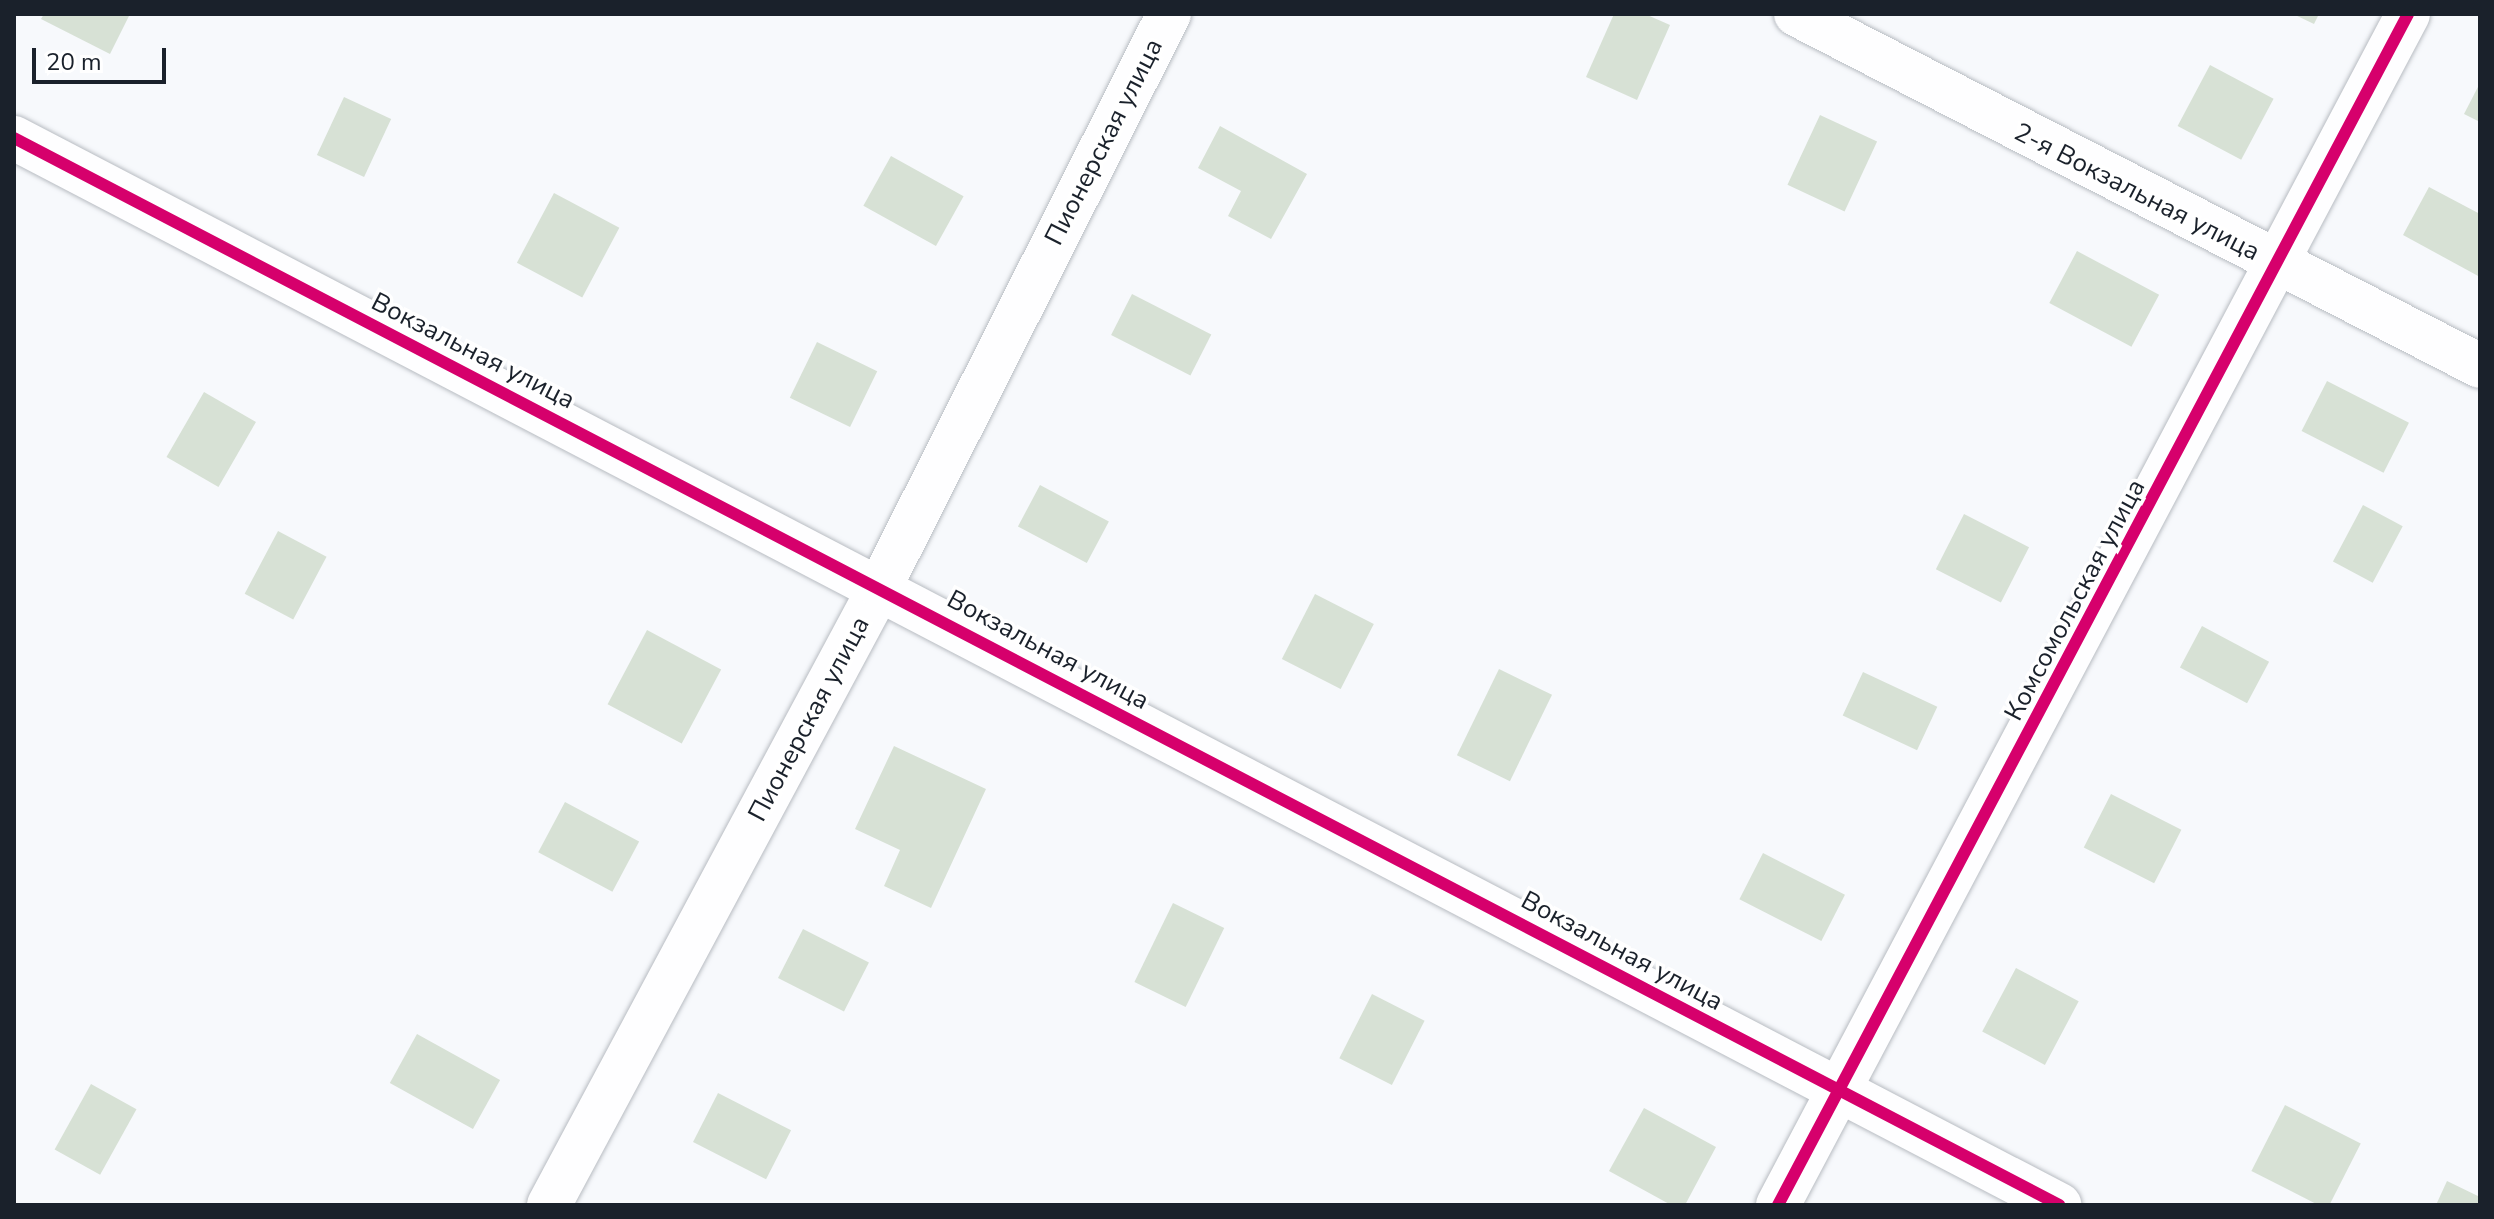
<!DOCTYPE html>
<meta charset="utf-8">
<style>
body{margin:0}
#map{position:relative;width:2494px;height:1219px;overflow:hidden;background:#f7f9fc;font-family:"Nunito Sans",sans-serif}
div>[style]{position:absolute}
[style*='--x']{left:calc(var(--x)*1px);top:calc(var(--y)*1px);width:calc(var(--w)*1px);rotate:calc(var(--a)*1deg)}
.building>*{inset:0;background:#d7e1d5;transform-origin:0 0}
.roads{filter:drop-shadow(0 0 2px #b8bcc2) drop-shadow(0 0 2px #b8bcc2)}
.minor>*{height:44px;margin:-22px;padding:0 22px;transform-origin:22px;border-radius:22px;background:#fefeff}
.cycleway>*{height:12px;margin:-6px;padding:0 6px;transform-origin:6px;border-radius:6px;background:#d6006c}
span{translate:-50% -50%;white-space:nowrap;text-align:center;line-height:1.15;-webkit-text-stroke:7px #fff;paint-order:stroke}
.street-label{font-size:26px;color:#1a212b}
.frame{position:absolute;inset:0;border:16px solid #1a212b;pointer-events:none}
.scale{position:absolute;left:32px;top:48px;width:134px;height:36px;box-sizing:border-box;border:4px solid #1a212b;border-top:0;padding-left:10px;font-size:24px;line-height:28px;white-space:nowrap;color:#1a212b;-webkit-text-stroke:6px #fff;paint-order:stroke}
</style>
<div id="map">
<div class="building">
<div style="clip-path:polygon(44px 14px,130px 14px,110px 54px,41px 19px)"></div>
<div style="clip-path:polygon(1614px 14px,1645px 14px,1670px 25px,1637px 100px,1586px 77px)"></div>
<div style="clip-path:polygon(2293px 14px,2319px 14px,2314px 24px)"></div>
<div style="left:2210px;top:65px;width:72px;height:69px;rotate:28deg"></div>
<div style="clip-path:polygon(2480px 83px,2480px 122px,2464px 114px)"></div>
<div style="left:344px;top:97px;width:52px;height:64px;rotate:25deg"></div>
<div style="left:1820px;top:115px;width:63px;height:77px;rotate:25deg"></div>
<div style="clip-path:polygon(1220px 126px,1307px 174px,1271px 239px,1228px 216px,1241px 191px,1198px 168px)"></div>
<div style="left:891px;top:156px;width:83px;height:57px;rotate:29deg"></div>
<div style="clip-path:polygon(2429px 187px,2480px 214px,2480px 277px,2403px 235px)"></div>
<div style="left:554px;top:193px;width:74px;height:79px;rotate:28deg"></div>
<div style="left:2077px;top:251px;width:93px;height:59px;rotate:28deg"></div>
<div style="left:1132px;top:294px;width:89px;height:46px;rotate:27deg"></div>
<div style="left:817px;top:342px;width:67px;height:62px;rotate:26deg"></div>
<div style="left:2327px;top:381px;width:92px;height:56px;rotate:27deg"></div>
<div style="left:204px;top:392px;width:60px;height:75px;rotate:30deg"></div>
<div style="left:1040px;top:485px;width:78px;height:47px;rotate:28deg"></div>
<div style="left:2363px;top:505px;width:45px;height:64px;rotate:28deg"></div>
<div style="left:1964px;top:514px;width:73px;height:62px;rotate:27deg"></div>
<div style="left:278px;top:531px;width:55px;height:71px;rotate:28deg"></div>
<div style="left:1315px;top:594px;width:66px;height:73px;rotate:27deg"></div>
<div style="left:2202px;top:626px;width:76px;height:47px;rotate:28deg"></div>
<div style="left:647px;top:630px;width:84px;height:84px;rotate:28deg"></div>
<div style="left:1499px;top:669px;width:59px;height:96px;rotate:26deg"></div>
<div style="left:1863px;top:672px;width:82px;height:48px;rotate:25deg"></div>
<div style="clip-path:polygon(894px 746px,986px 789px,931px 908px,884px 886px,900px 850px,855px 829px)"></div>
<div style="left:2111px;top:794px;width:79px;height:60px;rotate:27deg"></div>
<div style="left:565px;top:802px;width:84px;height:57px;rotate:28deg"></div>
<div style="left:1763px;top:853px;width:92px;height:52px;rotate:27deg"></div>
<div style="left:1173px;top:903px;width:57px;height:88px;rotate:26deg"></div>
<div style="left:803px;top:929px;width:74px;height:55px;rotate:27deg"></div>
<div style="left:2016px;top:968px;width:71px;height:72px;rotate:28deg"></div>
<div style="left:1372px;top:994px;width:59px;height:72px;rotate:27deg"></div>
<div style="left:417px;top:1034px;width:95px;height:56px;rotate:29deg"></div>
<div style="left:91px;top:1084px;width:52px;height:75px;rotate:29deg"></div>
<div style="left:718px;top:1093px;width:82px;height:55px;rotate:27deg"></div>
<div style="left:2285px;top:1105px;width:85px;height:74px;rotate:27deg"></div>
<div style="clip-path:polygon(1644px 1108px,1716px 1147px,1685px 1205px,1671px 1205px,1609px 1171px)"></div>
<div style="clip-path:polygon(2447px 1181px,2480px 1197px,2480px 1205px,2436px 1205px)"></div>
</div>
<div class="roads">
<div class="minor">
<div style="--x:1796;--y:14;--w:769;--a:27.23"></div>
<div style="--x:14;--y:138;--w:2307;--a:27.55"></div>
<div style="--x:549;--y:1205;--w:701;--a:-61.83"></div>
<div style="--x:880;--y:587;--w:642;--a:-63.24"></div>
<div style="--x:1778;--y:1205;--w:1347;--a:-62.12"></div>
</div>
</div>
<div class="cycleway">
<div style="--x:14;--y:138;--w:2307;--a:27.55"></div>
<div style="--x:1778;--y:1205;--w:1347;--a:-62.12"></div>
</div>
<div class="street-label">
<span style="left:1104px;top:142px;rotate:-63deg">Пионерская улица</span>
<span style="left:2137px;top:192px;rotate:27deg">2-я Вокзальная улица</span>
<span style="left:473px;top:351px;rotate:27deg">Вокзальная улица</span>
<span style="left:2075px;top:600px;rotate:-62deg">Комсомольская улица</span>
<span style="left:1048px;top:650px;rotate:28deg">Вокзальная улица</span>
<span style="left:809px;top:719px;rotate:-62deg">Пионерская улица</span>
<span style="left:1622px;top:951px;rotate:28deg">Вокзальная улица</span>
</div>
<div class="frame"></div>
<div class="scale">20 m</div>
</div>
